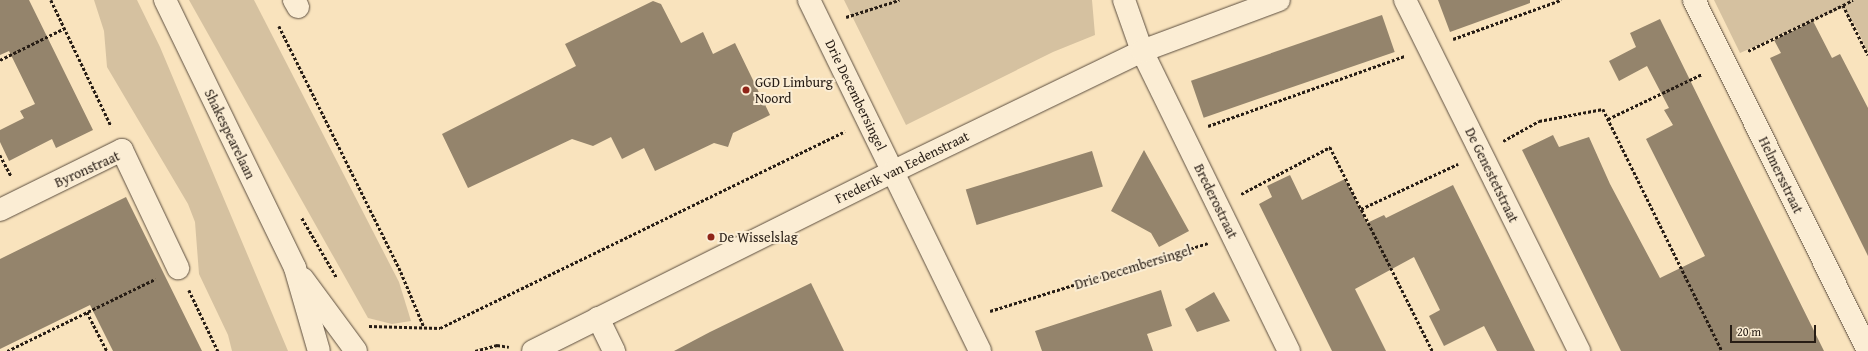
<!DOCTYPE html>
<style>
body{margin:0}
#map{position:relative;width:1868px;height:351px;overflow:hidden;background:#f9e3bd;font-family:"Gentium Book Plus",serif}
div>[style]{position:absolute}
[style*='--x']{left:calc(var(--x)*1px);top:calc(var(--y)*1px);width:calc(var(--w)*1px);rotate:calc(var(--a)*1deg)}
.green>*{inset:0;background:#d5c1a0}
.building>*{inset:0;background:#94846c;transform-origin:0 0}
.path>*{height:2.5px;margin-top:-1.25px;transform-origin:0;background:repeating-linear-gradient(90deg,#271d15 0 3px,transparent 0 5px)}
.roads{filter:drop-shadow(0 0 1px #5c4e3f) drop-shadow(0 0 1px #5c4e3f)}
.minor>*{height:22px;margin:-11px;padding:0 11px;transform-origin:11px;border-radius:11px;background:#fbedd4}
.dots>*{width:11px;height:11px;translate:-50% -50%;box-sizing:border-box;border:2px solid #fbedd4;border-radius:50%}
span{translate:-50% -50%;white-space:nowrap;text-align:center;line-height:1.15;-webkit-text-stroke:4px #fbedd4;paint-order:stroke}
.poi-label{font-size:14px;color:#271d15}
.left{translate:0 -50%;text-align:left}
.street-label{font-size:14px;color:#271d15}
.scale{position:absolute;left:1730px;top:325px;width:86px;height:18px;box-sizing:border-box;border:2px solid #271d15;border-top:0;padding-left:5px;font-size:12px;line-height:14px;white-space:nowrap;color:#271d15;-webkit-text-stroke:3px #fbedd4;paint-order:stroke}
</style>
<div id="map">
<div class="green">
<div style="clip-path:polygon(94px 0,137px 0,160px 47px,288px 351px,232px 351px,228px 335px,199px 274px,195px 222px,188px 204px,107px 67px,104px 31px)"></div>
<div style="clip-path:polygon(189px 0,254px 0,399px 282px,411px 321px,392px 324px,368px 318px)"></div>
<div style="clip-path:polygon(844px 0,1092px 0,1095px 35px,1053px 52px,906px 125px)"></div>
<div style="clip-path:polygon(1714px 0,1868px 0,1868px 52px,1855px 25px,1842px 8px,1740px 53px)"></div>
</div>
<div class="building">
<div style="clip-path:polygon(0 0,29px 0,93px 130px,56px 148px,52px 139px,9px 161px,0 142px,0 130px,24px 118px,20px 111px,35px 104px,9px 51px,0 55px)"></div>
<div style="clip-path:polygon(1438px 0,1530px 0,1530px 3px,1450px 32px)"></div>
<div style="clip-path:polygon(653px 1px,661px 4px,681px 43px,703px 32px,713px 54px,735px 43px,770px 115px,733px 133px,728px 147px,714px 143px,655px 171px,644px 148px,622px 159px,611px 137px,593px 146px,572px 139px,468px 188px,442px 134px,576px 66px,565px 44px)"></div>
<div style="left:1382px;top:15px;width:39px;height:202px;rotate:71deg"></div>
<div style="clip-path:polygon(1660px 19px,1717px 135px,1824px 351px,1621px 351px,1557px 221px,1522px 150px,1553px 135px,1559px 147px,1589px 137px,1610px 184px,1660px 278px,1705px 256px,1646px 139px,1673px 125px,1664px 110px,1669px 108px,1647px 66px,1619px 81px,1609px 61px,1636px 47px,1630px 33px)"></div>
<div style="clip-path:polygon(1813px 21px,1832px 58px,1840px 54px,1868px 108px,1868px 256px,1770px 58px,1781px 53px,1774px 40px)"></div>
<div style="clip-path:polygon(1144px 150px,1189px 231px,1159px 247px,1151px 233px,1111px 211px)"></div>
<div style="left:1092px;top:151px;width:37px;height:132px;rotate:73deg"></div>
<div style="clip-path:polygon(1290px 175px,1302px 200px,1345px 179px,1367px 223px,1384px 215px,1386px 218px,1453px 185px,1535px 351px,1497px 351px,1484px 326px,1444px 346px,1429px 316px,1440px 310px,1414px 257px,1355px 289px,1386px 351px,1332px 351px,1259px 204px,1272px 197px,1267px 186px)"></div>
<div style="clip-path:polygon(126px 197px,202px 351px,113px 351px,90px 305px,0 349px,0 259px)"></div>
<div style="clip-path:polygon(811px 283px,844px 351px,674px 351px,710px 332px)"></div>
<div style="clip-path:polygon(1161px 290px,1172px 326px,1147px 334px,1153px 351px,1042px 351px,1035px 331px)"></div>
<div style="clip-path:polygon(1214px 292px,1230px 321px,1197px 332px,1185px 309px)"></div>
</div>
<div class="path">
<div style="--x:51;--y:0;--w:140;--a:64.5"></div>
<div style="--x:1843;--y:5;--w:11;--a:-27"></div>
<div style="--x:846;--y:17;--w:56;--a:-17.8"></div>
<div style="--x:279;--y:26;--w:275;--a:63.6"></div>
<div style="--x:401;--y:272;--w:60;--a:67.3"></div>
<div style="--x:1453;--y:39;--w:115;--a:-19.9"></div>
<div style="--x:1748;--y:51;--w:106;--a:-25.8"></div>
<div style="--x:1843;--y:5;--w:56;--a:63.4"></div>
<div style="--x:0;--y:60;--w:72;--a:-26.2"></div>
<div style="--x:1608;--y:119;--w:104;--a:-25.6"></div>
<div style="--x:1208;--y:126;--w:209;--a:-19.6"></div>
<div style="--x:1503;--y:141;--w:41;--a:-29.1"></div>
<div style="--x:1539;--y:121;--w:65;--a:-10.6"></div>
<div style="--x:1603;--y:109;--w:270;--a:63.8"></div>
<div style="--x:0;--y:155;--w:24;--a:62"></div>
<div style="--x:1241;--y:194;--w:101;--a:-27.8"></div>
<div style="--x:1330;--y:147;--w:69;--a:63.4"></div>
<div style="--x:302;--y:218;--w:69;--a:59.7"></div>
<div style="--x:189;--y:290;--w:68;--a:64.6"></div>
<div style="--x:990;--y:311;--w:228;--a:-17.3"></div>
<div style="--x:87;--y:312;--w:44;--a:62.9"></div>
<div style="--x:369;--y:326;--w:71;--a:1.6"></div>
<div style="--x:440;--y:328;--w:450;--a:-25.9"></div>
<div style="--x:7;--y:351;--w:165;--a:-25.9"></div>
<div style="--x:475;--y:351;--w:23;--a:-15"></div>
<div style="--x:497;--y:345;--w:12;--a:9"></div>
<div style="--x:1432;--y:351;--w:159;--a:-116.6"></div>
<div style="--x:1361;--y:209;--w:107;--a:-24.9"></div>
</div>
<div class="roads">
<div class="minor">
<div style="--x:165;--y:0;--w:298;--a:64.1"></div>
<div style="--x:295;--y:268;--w:86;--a:73.9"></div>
<div style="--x:294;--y:0;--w:8;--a:60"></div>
<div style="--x:809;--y:0;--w:390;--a:64"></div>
<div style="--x:1124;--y:0;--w:54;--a:70.6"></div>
<div style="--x:1142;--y:51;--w:334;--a:63.9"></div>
<div style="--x:1405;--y:0;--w:392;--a:63.6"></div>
<div style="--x:1694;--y:0;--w:391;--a:63.6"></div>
<div style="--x:0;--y:210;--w:136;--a:-26.2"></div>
<div style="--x:122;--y:150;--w:131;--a:64.6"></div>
<div style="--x:303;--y:279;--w:89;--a:53.6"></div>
<div style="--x:598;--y:318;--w:37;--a:64"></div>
<div style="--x:533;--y:351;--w:403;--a:-26.5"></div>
<div style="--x:894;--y:171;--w:276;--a:-25.8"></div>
<div style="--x:1142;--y:51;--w:146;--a:-20.4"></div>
</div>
</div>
<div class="dots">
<div style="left:746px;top:90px;background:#8f2418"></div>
<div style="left:711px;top:237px;background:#8f2418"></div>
</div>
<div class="poi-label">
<span class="left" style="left:755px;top:90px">GGD Limburg<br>Noord</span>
<span class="left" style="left:719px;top:237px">De Wisselslag</span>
</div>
<div class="street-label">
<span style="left:856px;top:95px;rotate:64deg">Drie Decembersingel</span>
<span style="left:230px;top:134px;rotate:64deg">Shakespearelaan</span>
<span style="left:902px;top:167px;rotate:-26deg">Frederik van Eedenstraat</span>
<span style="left:87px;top:169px;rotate:-24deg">Byronstraat</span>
<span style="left:1492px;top:175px;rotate:64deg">De Genestetstraat</span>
<span style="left:1781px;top:175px;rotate:64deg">Helmersstraat</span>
<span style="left:1216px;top:201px;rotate:64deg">Brederostraat</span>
<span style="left:1133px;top:267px;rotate:-17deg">Drie Decembersingel</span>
</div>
<div class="scale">20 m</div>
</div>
